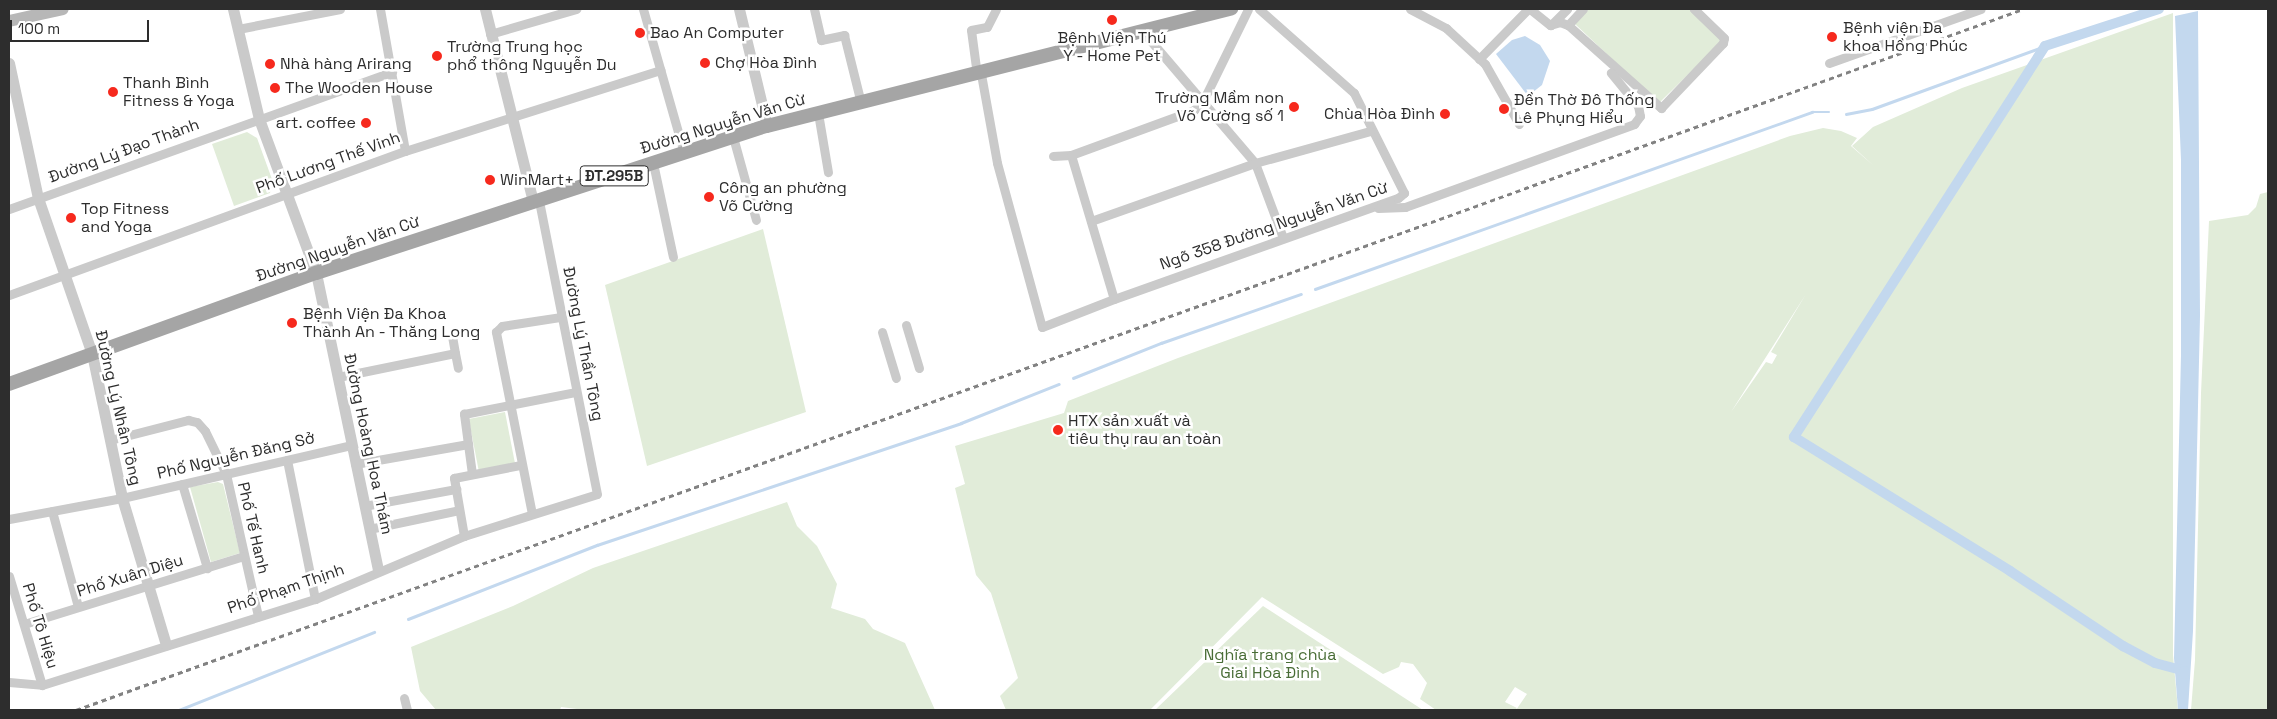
<!DOCTYPE html>
<meta charset="utf-8">
<style>
body{margin:0}
#map{position:relative;width:2277px;height:719px;overflow:hidden;background:#fff;font-family:"Space Grotesk",sans-serif}
div>[style]{position:absolute}
[style*='--x']{left:calc(var(--x)*1px);top:calc(var(--y)*1px);width:calc(var(--w)*1px);rotate:calc(var(--a)*1deg)}
.green>*{inset:0;background:#e1ecd9;transform-origin:0 0}
.water>*{inset:0;background:#c3d8ee}
.stream>*{height:2.5px;margin:-1.25px;padding:0 1.25px;transform-origin:1.25px;border-radius:1.25px;background:#c3d8ee}
.canal>*{height:10px;margin:-5px;padding:0 5px;transform-origin:5px;border-radius:5px;background:#c3d8ee}
.minor>*{height:9px;margin:-4.5px;padding:0 4.5px;transform-origin:4.5px;border-radius:4.5px;background:#cacaca}
.tertiary>*{height:11px;margin:-5.5px;padding:0 5.5px;transform-origin:5.5px;border-radius:5.5px;background:#cacaca}
.secondary>*{height:12px;margin:-6px;padding:0 6px;transform-origin:6px;border-radius:6px;background:#b7b7b7}
.primary>*{height:14px;margin:-7px;padding:0 7px;transform-origin:7px;border-radius:7px;background:#a5a5a5}
.rail>*{height:2.5px;margin-top:-1.25px;transform-origin:0;background:repeating-linear-gradient(90deg,#828282 0 5px,transparent 0 9px)}
.dots>*{width:14px;height:14px;translate:-50% -50%;box-sizing:border-box;border:2px solid #fff;border-radius:50%}
span{translate:-50% -50%;white-space:nowrap;text-align:center;line-height:1.15;-webkit-text-stroke:5px #fff;paint-order:stroke}
.shield-label span{padding:1px 4px;background:#fff;border:1px solid;border-radius:4px;-webkit-text-stroke-width:0}
.shield-label{font-size:15px;color:#2d2d2d;font-weight:700}
.poi-label{font-size:16px;color:#2d2d2d}
.left{translate:0 -50%;text-align:left}
.right{translate:-100% -50%;text-align:right}
.street-label{font-size:16px;color:#2d2d2d}
.park-label{font-size:16px;color:#496d36}
.frame{position:absolute;inset:0;border:10px solid #2d2d2d;pointer-events:none}
.scale{position:absolute;left:10px;top:20px;width:139px;height:22px;box-sizing:border-box;border:2px solid #2d2d2d;border-top:0;padding-left:6px;font-size:15px;line-height:18px;white-space:nowrap;color:#2d2d2d;-webkit-text-stroke:4px #fff;paint-order:stroke}
</style>
<div id="map">
<div class="green">
<div style="clip-path:polygon(1589px 9px,1691px 9px,1720px 39px,1719px 44px,1659px 103px,1575px 24px)"></div>
<div style="clip-path:polygon(evenodd,2173px 13px,2173px 655px,2178px 710px,1516px 710px,1527px 694px,1515px 687px,1505px 702px,1517px 708px,1515px 710px,1436px 710px,1420px 699px,1427px 683px,1413px 664px,1401px 662px,1399px 667px,1383px 674px,1262px 597px,1150px 710px,1006px 710px,1000px 696px,1018px 678px,991px 593px,976px 575px,955px 488px,965px 484px,955px 446px,1064px 413px,1068px 401px,1178px 358px,1790px 136px,1823px 128px,1841px 131px,1857px 138px,1851px 146px,1874px 166px,1852px 146px,1873px 127px,1962px 88px,2173px 13px,1806px 294px,1771px 352px,1777px 355px,1772px 364px,1766px 362px,1731px 412px,1806px 294px)"></div>
<div style="clip-path:polygon(247px 132px,257px 138px,273px 182px,270px 193px,234px 206px,212px 144px)"></div>
<div style="clip-path:polygon(2268px 192px,2268px 710px,2191px 710px,2195px 660px,2201px 393px,2209px 221px,2248px 215px,2256px 207px,2260px 194px)"></div>
<div style="clip-path:polygon(763px 229px,806px 412px,647px 466px,605px 285px)"></div>
<div style="left:505px;top:412px;width:52px;height:37px;rotate:79deg"></div>
<div style="clip-path:polygon(218px 482px,223px 484px,240px 553px,211px 562px,190px 487px)"></div>
<div style="clip-path:polygon(787px 502px,797px 526px,817px 546px,837px 584px,831px 608px,865px 619px,873px 629px,905px 643px,935px 710px,585px 710px,561px 707px,560px 710px,436px 710px,420px 691px,411px 647px,513px 606px,593px 568px)"></div>
<div style="clip-path:polygon(1263px 606px,1423px 710px,1155px 710px)"></div>
</div>
<div class="water">
<div style="clip-path:polygon(2198px 11px,2200px 316px,2193px 631px,2188px 710px,2178px 710px,2174px 658px,2181px 355px,2181px 160px,2175px 16px)"></div>
<div style="clip-path:polygon(1525px 36px,1540px 45px,1550px 61px,1542px 85px,1528px 96px,1496px 54px,1512px 40px)"></div>
</div>
<div class="stream">
<div style="--x:1846;--y:114;--w:26;--a:-11"></div>
<div style="--x:1872;--y:109;--w:184;--a:-20"></div>
<div style="--x:1315;--y:289;--w:528;--a:-19.6"></div>
<div style="--x:1812;--y:112;--w:17;--a:0"></div>
<div style="--x:1073;--y:378;--w:95;--a:-21.7"></div>
<div style="--x:1161;--y:343;--w:148;--a:-19.3"></div>
<div style="--x:408;--y:619;--w:203;--a:-21.4"></div>
<div style="--x:597;--y:545;--w:384;--a:-18.5"></div>
<div style="--x:961;--y:423;--w:105;--a:-21.7"></div>
<div style="--x:179;--y:710;--w:210;--a:-21.8"></div>
</div>
<div class="canal">
<div style="--x:2159;--y:9;--w:120;--a:162"></div>
<div style="--x:2045;--y:46;--w:465;--a:122.7"></div>
<div style="--x:1794;--y:437;--w:254;--a:31.8"></div>
<div style="--x:2010;--y:571;--w:136;--a:33.6"></div>
<div style="--x:2123;--y:646;--w:36;--a:28"></div>
<div style="--x:2155;--y:663;--w:30;--a:15"></div>
<div style="--x:2184;--y:671;--w:3;--a:90"></div>
</div>
<div class="minor">
<div style="--x:380;--y:9;--w:144;--a:80"></div>
<div style="--x:643;--y:9;--w:150;--a:74.1"></div>
<div style="--x:814;--y:9;--w:32;--a:77"></div>
<div style="--x:821;--y:40;--w:24;--a:-12"></div>
<div style="--x:844;--y:35;--w:70;--a:76"></div>
<div style="--x:1410;--y:9;--w:41;--a:27.8"></div>
<div style="--x:1446;--y:28;--w:53;--a:42.7"></div>
<div style="--x:1485;--y:64;--w:69;--a:60.5"></div>
<div style="--x:1530;--y:9;--w:26;--a:39"></div>
<div style="--x:1550;--y:25;--w:10;--a:-17"></div>
<div style="--x:1560;--y:22;--w:9;--a:21"></div>
<div style="--x:1568;--y:25;--w:125;--a:41.7"></div>
<div style="--x:1661;--y:108;--w:90;--a:-46.4"></div>
<div style="--x:1723;--y:43;--w:5;--a:-79"></div>
<div style="--x:1724;--y:38;--w:42;--a:-136"></div>
<div style="--x:1551;--y:25;--w:23;--a:-45"></div>
<div style="--x:1568;--y:25;--w:22;--a:-47"></div>
<div style="--x:238;--y:29;--w:104;--a:-11.1"></div>
<div style="--x:1144;--y:33;--w:171;--a:49.5"></div>
<div style="--x:1255;--y:163;--w:80;--a:69.5"></div>
<div style="--x:490;--y:34;--w:90;--a:-16.2"></div>
<div style="--x:1479;--y:59;--w:70;--a:-45.6"></div>
<div style="--x:1829;--y:63;--w:161;--a:-19.6"></div>
<div style="--x:981;--y:74;--w:90;--a:79.8"></div>
<div style="--x:997;--y:163;--w:170;--a:74.7"></div>
<div style="--x:1042;--y:327;--w:77;--a:-21.3"></div>
<div style="--x:1114;--y:299;--w:301;--a:-19.6"></div>
<div style="--x:1398;--y:198;--w:8;--a:-40"></div>
<div style="--x:1404;--y:193;--w:112;--a:-116.6"></div>
<div style="--x:1354;--y:93;--w:127;--a:-138.5"></div>
<div style="--x:977;--y:75;--w:45;--a:-97.6"></div>
<div style="--x:971;--y:30;--w:16;--a:-11"></div>
<div style="--x:987;--y:27;--w:20;--a:-63"></div>
<div style="--x:818;--y:113;--w:60;--a:80.4"></div>
<div style="--x:733;--y:137;--w:86;--a:74.5"></div>
<div style="--x:1071;--y:155;--w:150;--a:73.4"></div>
<div style="--x:1053;--y:156;--w:18;--a:-3"></div>
<div style="--x:1071;--y:155;--w:131;--a:-20.1"></div>
<div style="--x:1194;--y:110;--w:13;--a:-45"></div>
<div style="--x:1203;--y:101;--w:102;--a:-63.9"></div>
<div style="--x:653;--y:163;--w:96;--a:78"></div>
<div style="--x:1378;--y:208;--w:27;--a:-2"></div>
<div style="--x:1405;--y:207;--w:244;--a:-19.9"></div>
<div style="--x:1634;--y:124;--w:10;--a:-53"></div>
<div style="--x:1640;--y:116;--w:10;--a:-101"></div>
<div style="--x:1638;--y:106;--w:43;--a:-129.3"></div>
<div style="--x:9;--y:209;--w:407;--a:-19.7"></div>
<div style="--x:1091;--y:221;--w:174;--a:-19.5"></div>
<div style="--x:1255;--y:163;--w:119;--a:-15.5"></div>
<div style="--x:9;--y:295;--w:421;--a:-20"></div>
<div style="--x:405;--y:151;--w:268;--a:-17.6"></div>
<div style="--x:906;--y:325;--w:45;--a:73.2"></div>
<div style="--x:882;--y:332;--w:48;--a:73.1"></div>
<div style="--x:455;--y:353;--w:15;--a:79"></div>
<div style="--x:338;--y:377;--w:119;--a:-11.6"></div>
<div style="--x:455;--y:353;--w:17;--a:-100"></div>
<div style="--x:110;--y:440;--w:81;--a:-14.4"></div>
<div style="--x:188;--y:420;--w:9;--a:13"></div>
<div style="--x:197;--y:422;--w:12;--a:48"></div>
<div style="--x:205;--y:431;--w:48;--a:64"></div>
<div style="--x:226;--y:474;--w:146;--a:77.3"></div>
<div style="--x:287;--y:460;--w:142;--a:78.6"></div>
<div style="--x:355;--y:464;--w:115;--a:-10"></div>
<div style="--x:472;--y:474;--w:61;--a:-97.6"></div>
<div style="--x:464;--y:414;--w:113;--a:-11.2"></div>
<div style="--x:182;--y:484;--w:88;--a:73.4"></div>
<div style="--x:364;--y:506;--w:94;--a:-10.5"></div>
<div style="--x:52;--y:511;--w:99;--a:74.8"></div>
<div style="--x:532;--y:514;--w:186;--a:-101.2"></div>
<div style="--x:496;--y:332;--w:8;--a:-45"></div>
<div style="--x:502;--y:326;--w:60;--a:-8.7"></div>
<div style="--x:9;--y:519;--w:115;--a:-10.5"></div>
<div style="--x:122;--y:498;--w:236;--a:-13"></div>
<div style="--x:369;--y:529;--w:92;--a:-11.9"></div>
<div style="--x:464;--y:536;--w:59;--a:-99.8"></div>
<div style="--x:454;--y:478;--w:67;--a:-11.1"></div>
<div style="--x:9;--y:576;--w:114;--a:73.2"></div>
<div style="--x:24;--y:624;--w:230;--a:-17.2"></div>
<div style="--x:9;--y:682;--w:33;--a:5"></div>
<div style="--x:42;--y:685;--w:286;--a:-17.5"></div>
<div style="--x:315;--y:599;--w:162;--a:-22.9"></div>
<div style="--x:464;--y:536;--w:139;--a:-17.5"></div>
<div style="--x:597;--y:494;--w:300;--a:-101.2"></div>
<div style="--x:404;--y:698;--w:12;--a:76"></div>
</div>
<div class="tertiary">
<div style="--x:233;--y:9;--w:113;--a:76.7"></div>
<div style="--x:259;--y:119;--w:164;--a:69.7"></div>
<div style="--x:316;--y:273;--w:304;--a:78.2"></div>
<div style="--x:485;--y:9;--w:199;--a:76"></div>
<div style="--x:739;--y:9;--w:120;--a:76.5"></div>
<div style="--x:9;--y:63;--w:138;--a:77.9"></div>
<div style="--x:38;--y:198;--w:165;--a:70.9"></div>
<div style="--x:92;--y:354;--w:147;--a:78.2"></div>
<div style="--x:122;--y:498;--w:153;--a:73.3"></div>
</div>
<div class="secondary">
<div style="--x:9;--y:21;--w:55;--a:-12.5"></div>
</div>
<div class="primary">
<div style="--x:9;--y:384;--w:326;--a:-19.9"></div>
<div style="--x:316;--y:273;--w:474;--a:-18.1"></div>
<div style="--x:767;--y:126;--w:479;--a:-14.2"></div>
</div>
<div class="rail">
<div style="--x:76;--y:710;--w:2069;--a:-19.8"></div>
</div>
<div class="dots">
<div style="left:1112px;top:20px;background:#f6291d"></div>
<div style="left:640px;top:33px;background:#f6291d"></div>
<div style="left:1832px;top:37px;background:#f6291d"></div>
<div style="left:437px;top:56px;background:#f6291d"></div>
<div style="left:705px;top:63px;background:#f6291d"></div>
<div style="left:270px;top:64px;background:#f6291d"></div>
<div style="left:275px;top:88px;background:#f6291d"></div>
<div style="left:113px;top:92px;background:#f6291d"></div>
<div style="left:1294px;top:107px;background:#f6291d"></div>
<div style="left:1504px;top:109px;background:#f6291d"></div>
<div style="left:1445px;top:114px;background:#f6291d"></div>
<div style="left:366px;top:123px;background:#f6291d"></div>
<div style="left:490px;top:180px;background:#f6291d"></div>
<div style="left:709px;top:197px;background:#f6291d"></div>
<div style="left:71px;top:218px;background:#f6291d"></div>
<div style="left:292px;top:323px;background:#f6291d"></div>
<div style="left:1058px;top:430px;background:#f6291d"></div>
</div>
<div class="shield-label">
<span style="left:614px;top:176px">ĐT.295B</span>
</div>
<div class="poi-label">
<span class="left" style="left:1843px;top:37px">Bệnh viện Đa<br>khoa Hồng Phúc</span>
<span class="left" style="left:650px;top:33px">Bao An Computer</span>
<span style="left:1112px;top:47px">Bệnh Viện Thú<br>Y - Home Pet</span>
<span class="left" style="left:447px;top:56px">Trường Trung học<br>phổ thông Nguyễn Du</span>
<span class="left" style="left:715px;top:63px">Chợ Hòa Đình</span>
<span class="left" style="left:280px;top:64px">Nhà hàng Arirang</span>
<span class="left" style="left:123px;top:92px">Thanh Bình<br>Fitness &amp; Yoga</span>
<span class="left" style="left:285px;top:88px">The Wooden House</span>
<span class="right" style="left:1284px;top:107px">Trường Mầm non<br>Võ Cường số 1</span>
<span class="left" style="left:1514px;top:109px">Đền Thờ Đô Thống<br>Lê Phụng Hiểu</span>
<span class="right" style="left:1435px;top:114px">Chùa Hòa Đình</span>
<span class="right" style="left:356px;top:123px">art. coffee</span>
<span class="left" style="left:500px;top:180px">WinMart+</span>
<span class="left" style="left:719px;top:197px">Công an phường<br>Võ Cường</span>
<span class="left" style="left:81px;top:218px">Top Fitness<br>and Yoga</span>
<span class="left" style="left:303px;top:323px">Bệnh Viện Đa Khoa<br>Thành An - Thăng Long</span>
<span class="left" style="left:1068px;top:430px">HTX sản xuất và<br>tiêu thụ rau an toàn</span>
</div>
<div class="street-label">
<span style="left:723px;top:124px;rotate:-17deg">Đường Nguyễn Văn Cừ</span>
<span style="left:124px;top:151px;rotate:-20deg">Đường Lý Đạo Thành</span>
<span style="left:328px;top:163px;rotate:-20deg">Phố Lương Thế Vinh</span>
<span style="left:1274px;top:226px;rotate:-19deg">Ngõ 358 Đường Nguyễn Văn Cừ</span>
<span style="left:338px;top:249px;rotate:-19deg">Đường Nguyễn Văn Cừ</span>
<span style="left:583px;top:344px;rotate:79deg">Đường Lý Thần Tông</span>
<span style="left:118px;top:408px;rotate:77deg">Đường Lý Nhân Tông</span>
<span style="left:368px;top:444px;rotate:78deg">Đường Hoàng Hoa Thám</span>
<span style="left:236px;top:456px;rotate:-13deg">Phố Nguyễn Đăng Sở</span>
<span style="left:253px;top:528px;rotate:77deg">Phố Tế Hanh</span>
<span style="left:130px;top:576px;rotate:-17deg">Phố Xuân Diệu</span>
<span style="left:286px;top:589px;rotate:-19deg">Phố Phạm Thịnh</span>
<span style="left:40px;top:626px;rotate:73deg">Phố Tô Hiệu</span>
</div>
<div class="park-label">
<span style="left:1270px;top:664px">Nghĩa trang chùa<br>Giai Hòa Đình</span>
</div>
<div class="frame"></div>
<div class="scale">100 m</div>
</div>
